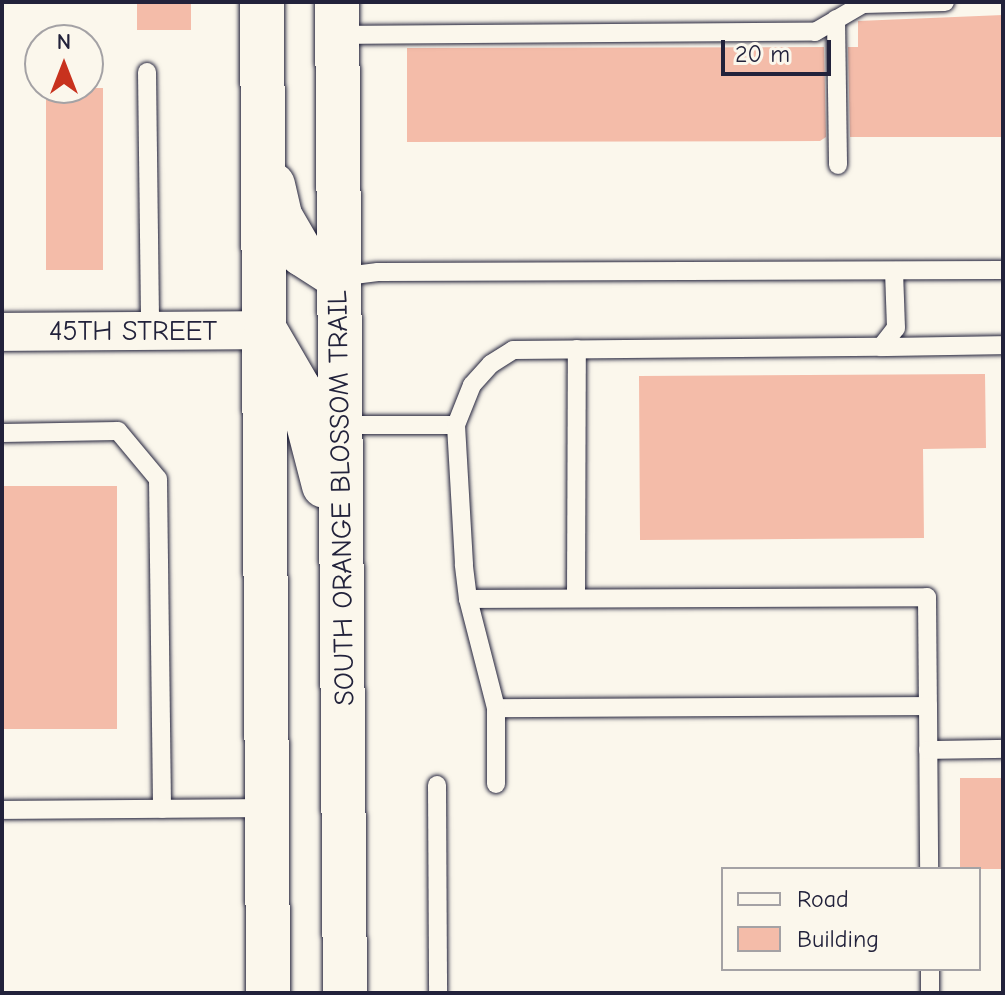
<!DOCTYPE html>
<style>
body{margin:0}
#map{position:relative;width:1005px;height:995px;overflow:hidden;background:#fbf7ec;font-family:"Comic Neue",sans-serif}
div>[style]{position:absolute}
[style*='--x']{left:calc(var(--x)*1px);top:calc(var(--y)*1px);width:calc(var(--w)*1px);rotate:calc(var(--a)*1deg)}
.building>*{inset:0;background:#f4bca9;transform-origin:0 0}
.roads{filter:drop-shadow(0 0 2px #22223b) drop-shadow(0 0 2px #22223b)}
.lane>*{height:18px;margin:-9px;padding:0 9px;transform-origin:9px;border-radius:9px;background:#fbf7ec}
.street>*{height:38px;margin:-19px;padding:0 19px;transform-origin:19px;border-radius:19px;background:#fbf7ec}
.primary>*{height:44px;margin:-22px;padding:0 22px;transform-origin:22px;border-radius:22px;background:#fbf7ec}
span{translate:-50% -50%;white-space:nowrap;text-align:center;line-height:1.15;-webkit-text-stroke:6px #fbf7ec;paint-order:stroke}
.street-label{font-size:28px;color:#22223b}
.frame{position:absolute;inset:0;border:4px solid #22223b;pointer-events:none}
.legend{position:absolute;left:721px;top:867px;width:260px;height:104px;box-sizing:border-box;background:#fbf7ec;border:2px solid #a4a2a5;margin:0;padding:10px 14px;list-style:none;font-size:24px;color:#22223b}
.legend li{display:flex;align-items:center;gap:16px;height:40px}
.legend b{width:40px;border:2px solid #a4a2a5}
.north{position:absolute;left:24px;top:24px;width:80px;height:80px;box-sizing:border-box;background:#fbf7ec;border:2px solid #a4a2a5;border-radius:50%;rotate:0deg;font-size:22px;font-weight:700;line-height:32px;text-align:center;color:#22223b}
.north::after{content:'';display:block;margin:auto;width:28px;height:36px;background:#c8321e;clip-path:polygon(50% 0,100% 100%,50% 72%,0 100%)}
.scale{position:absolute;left:721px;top:40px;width:110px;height:36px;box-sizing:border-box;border:4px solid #22223b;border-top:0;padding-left:10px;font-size:24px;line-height:28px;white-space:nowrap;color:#22223b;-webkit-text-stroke:6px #fbf7ec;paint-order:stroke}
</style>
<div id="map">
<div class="building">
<div style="left:137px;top:2px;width:54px;height:28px"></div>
<div style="clip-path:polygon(1003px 15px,1003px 137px,850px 137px,848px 47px,858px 47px,858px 21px)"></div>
<div style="clip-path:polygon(824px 47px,826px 137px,820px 141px,407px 142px,407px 48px)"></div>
<div style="left:46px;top:88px;width:57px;height:182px"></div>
<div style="clip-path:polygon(985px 374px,986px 448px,923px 449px,924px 538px,640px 540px,639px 376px)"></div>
<div style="left:2px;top:486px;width:115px;height:243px"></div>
<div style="left:960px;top:778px;width:43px;height:91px"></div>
</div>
<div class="roads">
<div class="lane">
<div style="--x:836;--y:19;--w:146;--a:89.2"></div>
<div style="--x:337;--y:35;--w:478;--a:-0.4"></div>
<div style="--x:815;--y:32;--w:56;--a:-30.3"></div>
<div style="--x:863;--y:4;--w:82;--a:-1.4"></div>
<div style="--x:147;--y:72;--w:259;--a:89.3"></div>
<div style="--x:338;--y:277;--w:40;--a:-7.1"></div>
<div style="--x:378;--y:272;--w:625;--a:-0.18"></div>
<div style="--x:881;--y:347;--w:122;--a:-0.9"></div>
<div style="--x:340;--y:425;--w:116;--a:0"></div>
<div style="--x:2;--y:433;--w:116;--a:-1"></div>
<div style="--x:118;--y:431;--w:62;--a:50.2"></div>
<div style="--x:158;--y:479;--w:330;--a:89.3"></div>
<div style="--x:576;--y:598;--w:249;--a:-89.8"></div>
<div style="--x:468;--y:599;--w:459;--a:-0.2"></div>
<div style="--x:927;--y:597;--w:109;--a:89.5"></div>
<div style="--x:928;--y:706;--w:432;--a:179.7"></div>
<div style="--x:496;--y:708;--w:113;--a:-104.4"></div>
<div style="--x:468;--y:599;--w:35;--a:-97"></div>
<div style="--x:464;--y:564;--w:139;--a:-93.3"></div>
<div style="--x:456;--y:425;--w:43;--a:-68.2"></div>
<div style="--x:472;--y:385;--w:28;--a:-48"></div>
<div style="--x:491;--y:364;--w:26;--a:-32"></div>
<div style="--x:513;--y:350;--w:368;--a:-0.5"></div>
<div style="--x:881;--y:347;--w:24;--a:-52"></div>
<div style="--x:896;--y:328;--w:57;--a:-92"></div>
<div style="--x:928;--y:706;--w:163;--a:89.6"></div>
<div style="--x:496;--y:708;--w:76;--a:90"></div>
<div style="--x:928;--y:750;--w:75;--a:-0.8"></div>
<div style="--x:437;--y:785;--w:208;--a:89.7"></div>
<div style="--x:2;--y:810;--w:265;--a:-0.4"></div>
<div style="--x:930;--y:969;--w:24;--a:90"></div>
</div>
<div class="street">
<div style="--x:2;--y:332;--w:263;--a:-0.4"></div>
</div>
<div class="primary">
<div style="--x:262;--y:2;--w:991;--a:89.65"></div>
<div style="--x:337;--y:2;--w:991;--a:89.54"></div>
<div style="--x:273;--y:185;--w:32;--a:77"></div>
<div style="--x:280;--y:216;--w:44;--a:59.9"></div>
<div style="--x:302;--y:254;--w:43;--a:32.6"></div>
<div style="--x:266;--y:332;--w:66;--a:59.9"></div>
<div style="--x:299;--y:389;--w:100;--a:75.5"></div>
</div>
</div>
<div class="street-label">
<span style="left:133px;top:331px">45TH STREET</span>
<span style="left:341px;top:498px;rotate:-91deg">SOUTH ORANGE BLOSSOM TRAIL</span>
</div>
<div class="frame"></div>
<ul class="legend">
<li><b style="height:10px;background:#fbf7ec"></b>Road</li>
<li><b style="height:22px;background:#f4bca9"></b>Building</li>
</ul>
<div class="north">N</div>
<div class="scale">20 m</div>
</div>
